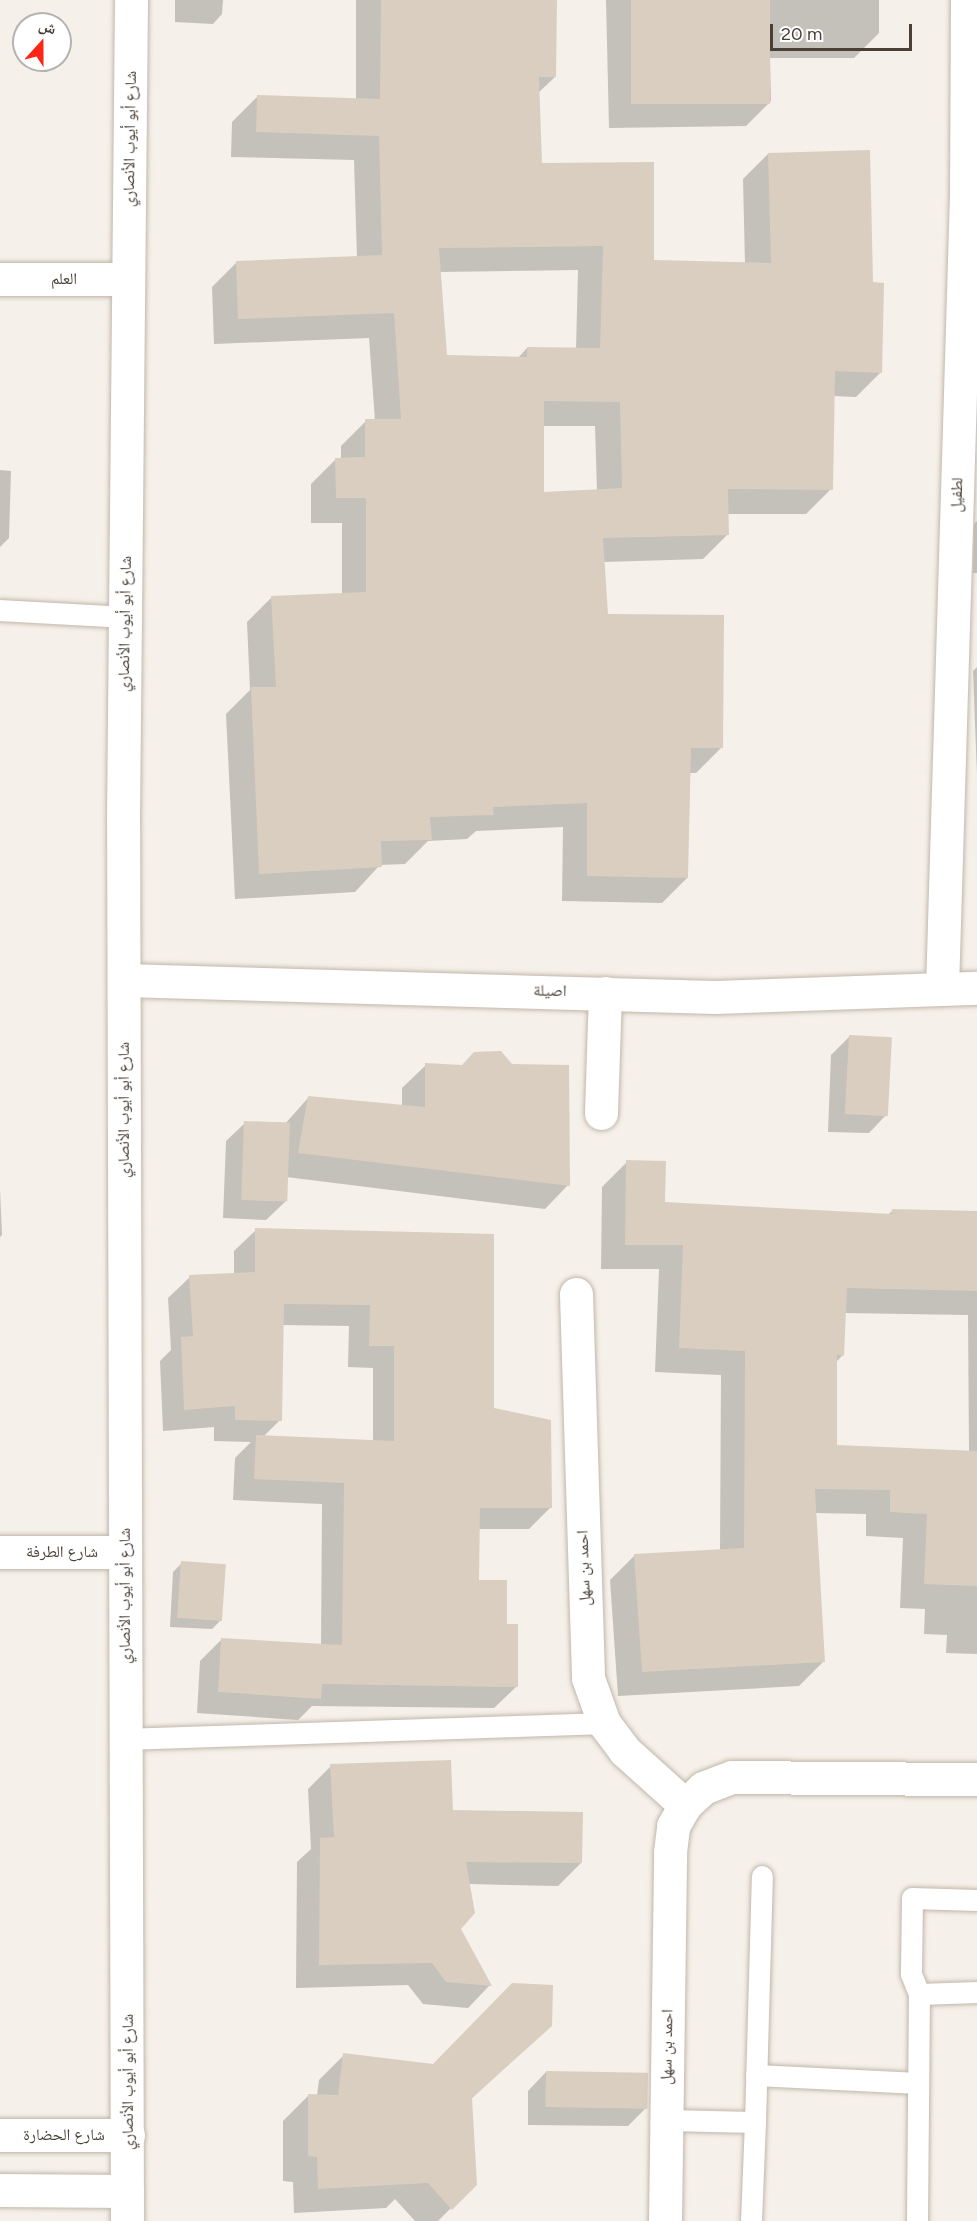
<!DOCTYPE html>
<meta charset="utf-8">
<style>
body{margin:0}
#map{position:relative;width:977px;height:2221px;overflow:hidden;background:#f5f0e9;font-family:Figtree,"Noto Naskh Arabic",sans-serif}
div>[style]{position:absolute}
[style*='--x']{left:calc(var(--x)*1px);top:calc(var(--y)*1px);width:calc(var(--w)*1px);rotate:calc(var(--a)*1deg)}
.shadow>*{inset:0;background:#0003}
.building>*{inset:0;background:#dacec0;transform-origin:0 0}
.roads{filter:drop-shadow(0 0 2px #c1b7ab) drop-shadow(0 0 2px #c1b7ab)}
.service>*{height:21px;margin:-10.5px;padding:0 10.5px;transform-origin:10.5px;border-radius:10.5px;background:#fff}
.minor>*{height:33px;margin:-16.5px;padding:0 16.5px;transform-origin:16.5px;border-radius:16.5px;background:#fff}
.tertiary>*{height:33px;margin:-16.5px;padding:0 16.5px;transform-origin:16.5px;border-radius:16.5px;background:#fff}
span{translate:-50% -50%;white-space:nowrap;text-align:center;line-height:1.15;-webkit-text-stroke:4.5px #fff;paint-order:stroke}
.street-label{font-size:16px;color:#494037}
.north{position:absolute;left:12px;top:12px;width:60px;height:60px;box-sizing:border-box;background:#fff;border:2px solid #b6b3af;border-radius:50%;rotate:21deg;font-size:16px;font-weight:700;line-height:24px;text-align:center;color:#494037}
.north::after{content:'';display:block;margin:auto;width:21px;height:27px;background:#ff2616;clip-path:polygon(50% 0,100% 100%,50% 72%,0 100%)}
.scale{position:absolute;left:770px;top:24px;width:142px;height:27px;box-sizing:border-box;border:3px solid #494037;border-top:0;padding-left:8px;font-size:18px;line-height:21px;white-space:nowrap;color:#494037;-webkit-text-stroke:4px #fff;paint-order:stroke}
</style>
<div id="map">
<div class="shadow">
<div style="clip-path:polygon(175px 0,223px 0,222px 14px,213px 24px,175px 22px)"></div>
<div style="clip-path:polygon(evenodd,356px 0,556px 0,555px 77px,538px 93px,540px 164px,653px 261px,745px 264px,743px 179px,768px 154px,872px 284px,881px 372px,856px 397px,833px 396px,831px 489px,806px 514px,727px 514px,728px 534px,703px 559px,603px 562px,606px 616px,721px 748px,696px 773px,689px 773px,687px 878px,662px 903px,562px 901px,563px 827px,476px 831px,467px 839px,428px 841px,405px 864px,380px 865px,355px 892px,235px 899px,226px 714px,250px 690px,247px 622px,272px 597px,342px 594px,342px 523px,311px 523px,311px 484px,336px 459px,341px 459px,341px 446px,366px 421px,375px 421px,369px 338px,214px 344px,212px 287px,237px 262px,357px 258px,354px 160px,231px 157px,232px 122px,257px 97px,356px 100px,356px 0,578px 270px,576px 349px,527px 348px,518px 358px,446px 356px,440px 272px,578px 270px,356px 0,543px 426px,595px 426px,597px 491px,542px 494px,543px 426px)"></div>
<div style="clip-path:polygon(606px 0,879px 0,879px 33px,854px 58px,770px 58px,771px 101px,746px 126px,609px 128px)"></div>
<div style="clip-path:polygon(0 470px,11px 471px,9px 538px,0 547px)"></div>
<div style="clip-path:polygon(977px 521px,977px 573px,973px 573px,974px 524px)"></div>
<div style="clip-path:polygon(977px 667px,977px 775px,973px 671px)"></div>
<div style="clip-path:polygon(849px 1037px,887px 1114px,869px 1133px,828px 1132px,831px 1055px)"></div>
<div style="clip-path:polygon(426px 1065px,568px 1185px,545px 1209px,286px 1177px,285px 1202px,266px 1220px,223px 1218px,226px 1141px,245px 1123px,284px 1125px,308px 1098px,402px 1106px,402px 1088px)"></div>
<div style="clip-path:polygon(evenodd,627px 1162px,664px 1204px,888px 1215px,893px 1210px,977px 1212px,977px 1654px,946px 1653px,947px 1635px,924px 1634px,925px 1609px,900px 1608px,903px 1538px,866px 1536px,866px 1514px,815px 1513px,823px 1662px,799px 1686px,618px 1696px,610px 1580px,635px 1555px,720px 1550px,721px 1375px,655px 1372px,659px 1269px,601px 1269px,602px 1187px,627px 1162px,844px 1313px,968px 1315px,969px 1452px,835px 1447px,835px 1363px,843px 1355px,844px 1313px)"></div>
<div style="clip-path:polygon(0 1189px,2px 1235px,0 1237px)"></div>
<div style="clip-path:polygon(evenodd,256px 1230px,493px 1235px,493px 1409px,551px 1507px,529px 1529px,478px 1529px,477px 1582px,506px 1625px,516px 1687px,494px 1708px,312px 1706px,298px 1720px,197px 1713px,200px 1661px,222px 1639px,321px 1645px,322px 1504px,233px 1500px,235px 1458px,251px 1442px,214px 1441px,214px 1427px,163px 1431px,160px 1361px,171px 1350px,168px 1298px,190px 1277px,234px 1274px,234px 1251px,256px 1230px,282px 1325px,349px 1326px,348px 1367px,373px 1368px,373px 1441px,264px 1436px,280px 1420px,282px 1325px)"></div>
<div style="clip-path:polygon(182px 1563px,221px 1620px,212px 1629px,170px 1627px,173px 1572px)"></div>
<div style="clip-path:polygon(331px 1766px,581px 1863px,558px 1886px,468px 1884px,459px 1929px,490px 1985px,468px 2008px,423px 2004px,408px 1985px,296px 1988px,297px 1862px,311px 1849px,308px 1789px)"></div>
<div style="clip-path:polygon(550px 2026px,470px 2100px,475px 2184px,438px 2221px,415px 2221px,395px 2199px,386px 2208px,294px 2213px,293px 2182px,283px 2181px,283px 2121px,308px 2096px,317px 2096px,319px 2080px,344px 2055px,433px 2066px)"></div>
<div style="clip-path:polygon(546px 2072px,646px 2108px,628px 2126px,528px 2125px,528px 2091px)"></div>
</div>
<div class="building">
<div style="clip-path:polygon(evenodd,381px 0,557px 0,556px 77px,539px 77px,542px 163px,654px 162px,654px 260px,771px 263px,768px 153px,870px 150px,873px 282px,884px 283px,882px 373px,835px 371px,833px 490px,728px 489px,729px 535px,603px 538px,608px 614px,724px 615px,723px 748px,691px 748px,688px 878px,587px 876px,587px 803px,493px 807px,494px 815px,430px 817px,432px 840px,381px 841px,382px 867px,259px 874px,251px 687px,276px 687px,271px 596px,366px 592px,366px 498px,336px 498px,335px 458px,365px 457px,365px 419px,401px 419px,394px 313px,238px 319px,236px 261px,382px 255px,379px 136px,256px 132px,257px 95px,380px 99px,381px 0,603px 246px,600px 348px,527px 347px,527px 357px,447px 355px,439px 248px,603px 246px,381px 0,544px 401px,620px 402px,622px 488px,544px 492px,544px 401px)"></div>
<div style="left:631px;top:0;width:139px;height:104px"></div>
<div style="left:849px;top:1035px;width:43px;height:79px;rotate:3deg"></div>
<div style="clip-path:polygon(501px 1051px,512px 1064px,569px 1065px,570px 1186px,298px 1153px,308px 1096px,425px 1107px,425px 1063px,462px 1065px,474px 1052px)"></div>
<div style="left:244px;top:1121px;width:46px;height:79px;rotate:2deg"></div>
<div style="clip-path:polygon(626px 1160px,666px 1161px,665px 1202px,892px 1214px,892px 1209px,977px 1211px,977px 1291px,847px 1288px,844px 1356px,837px 1355px,837px 1445px,977px 1451px,977px 1586px,924px 1584px,927px 1514px,890px 1512px,890px 1490px,815px 1489px,825px 1662px,642px 1672px,634px 1554px,744px 1548px,745px 1351px,679px 1348px,683px 1245px,625px 1245px)"></div>
<div style="clip-path:polygon(255px 1228px,494px 1234px,494px 1408px,551px 1420px,552px 1508px,480px 1508px,479px 1580px,507px 1580px,507px 1624px,518px 1624px,518px 1687px,322px 1684px,321px 1699px,218px 1692px,221px 1638px,342px 1645px,344px 1483px,254px 1479px,256px 1435px,394px 1441px,394px 1346px,369px 1346px,370px 1305px,284px 1304px,282px 1421px,235px 1420px,235px 1406px,184px 1410px,181px 1337px,193px 1336px,189px 1275px,255px 1272px)"></div>
<div style="left:181px;top:1561px;width:45px;height:57px;rotate:4deg"></div>
<div style="clip-path:polygon(451px 1760px,453px 1810px,583px 1812px,582px 1863px,466px 1862px,475px 1913px,461px 1929px,492px 1986px,446px 1982px,432px 1963px,319px 1965px,320px 1838px,334px 1837px,330px 1764px)"></div>
<div style="clip-path:polygon(512px 1983px,553px 1985px,552px 2026px,472px 2098px,477px 2185px,452px 2210px,428px 2183px,318px 2189px,317px 2157px,308px 2156px,308px 2094px,338px 2095px,343px 2053px,433px 2064px)"></div>
<div style="left:546px;top:2071px;width:102px;height:36px;rotate:1deg"></div>
</div>
<div class="roads">
<div class="service">
<div style="--x:0;--y:610;--w:125;--a:3.2"></div>
<div style="--x:126;--y:1739;--w:478;--a:-1.9"></div>
<div style="--x:977;--y:1900;--w:65;--a:-178.2"></div>
<div style="--x:912;--y:1898;--w:76;--a:90.8"></div>
<div style="--x:911;--y:1974;--w:22;--a:68"></div>
<div style="--x:919;--y:1994;--w:58;--a:-2"></div>
<div style="--x:756;--y:2075;--w:162;--a:2.8"></div>
<div style="--x:666;--y:2120;--w:89;--a:1.3"></div>
<div style="--x:755;--y:2122;--w:246;--a:-88.4"></div>
<div style="--x:751;--y:2221;--w:99;--a:-87.7"></div>
<div style="--x:917;--y:2221;--w:227;--a:-89.5"></div>
</div>
<div class="minor">
<div style="--x:0;--y:279;--w:128;--a:0"></div>
<div style="--x:124;--y:980;--w:591;--a:1.65"></div>
<div style="--x:715;--y:997;--w:262;--a:-2"></div>
<div style="--x:942;--y:989;--w:796;--a:-88.27"></div>
<div style="--x:966;--y:193;--w:193;--a:-89.7"></div>
<div style="--x:601;--y:1113;--w:120;--a:-88.1"></div>
<div style="--x:576;--y:1294;--w:384;--a:88.2"></div>
<div style="--x:588;--y:1678;--w:48;--a:70.4"></div>
<div style="--x:604;--y:1723;--w:35;--a:53"></div>
<div style="--x:625;--y:1751;--w:81;--a:42"></div>
<div style="--x:0;--y:1552;--w:125;--a:0"></div>
<div style="--x:665;--y:2221;--w:369;--a:-89.2"></div>
<div style="--x:670;--y:1852;--w:26;--a:-83"></div>
<div style="--x:673;--y:1826;--w:24;--a:-60"></div>
<div style="--x:685;--y:1805;--w:25;--a:-43"></div>
<div style="--x:703;--y:1788;--w:31;--a:-21"></div>
<div style="--x:732;--y:1777;--w:245;--a:0.5"></div>
</div>
<div class="tertiary">
<div style="--x:0;--y:2135;--w:128;--a:0"></div>
<div style="--x:0;--y:2190;--w:127;--a:0.5"></div>
<div style="--x:127;--y:2221;--w:1402;--a:-90.16"></div>
<div style="--x:123;--y:819;--w:819;--a:-89.44"></div>
</div>
</div>
<div class="street-label">
<span style="left:130px;top:139px;rotate:-89deg">شارع أبو أيوب الأنصاري</span>
<span style="left:64px;top:279px">العلم</span>
<span style="left:957px;top:495px;rotate:-88deg">لطفيل</span>
<span style="left:125px;top:624px;rotate:-89deg">شارع أبو أيوب الأنصاري</span>
<span style="left:550px;top:991px;rotate:1deg">اصيلة</span>
<span style="left:124px;top:1110px;rotate:-90deg">شارع أبو أيوب الأنصاري</span>
<span style="left:62px;top:1552px">شارع الطرفة</span>
<span style="left:584px;top:1568px;rotate:-92deg">احمد بن سهل</span>
<span style="left:125px;top:1596px;rotate:-90deg">شارع أبو أيوب الأنصاري</span>
<span style="left:667px;top:2047px;rotate:-89deg">احمد بن سهل</span>
<span style="left:128px;top:2082px;rotate:-90deg">شارع أبو أيوب الأنصاري</span>
<span style="left:64px;top:2135px">شارع الحضارة</span>
</div>
<div class="north">ش</div>
<div class="scale">20 m</div>
</div>
